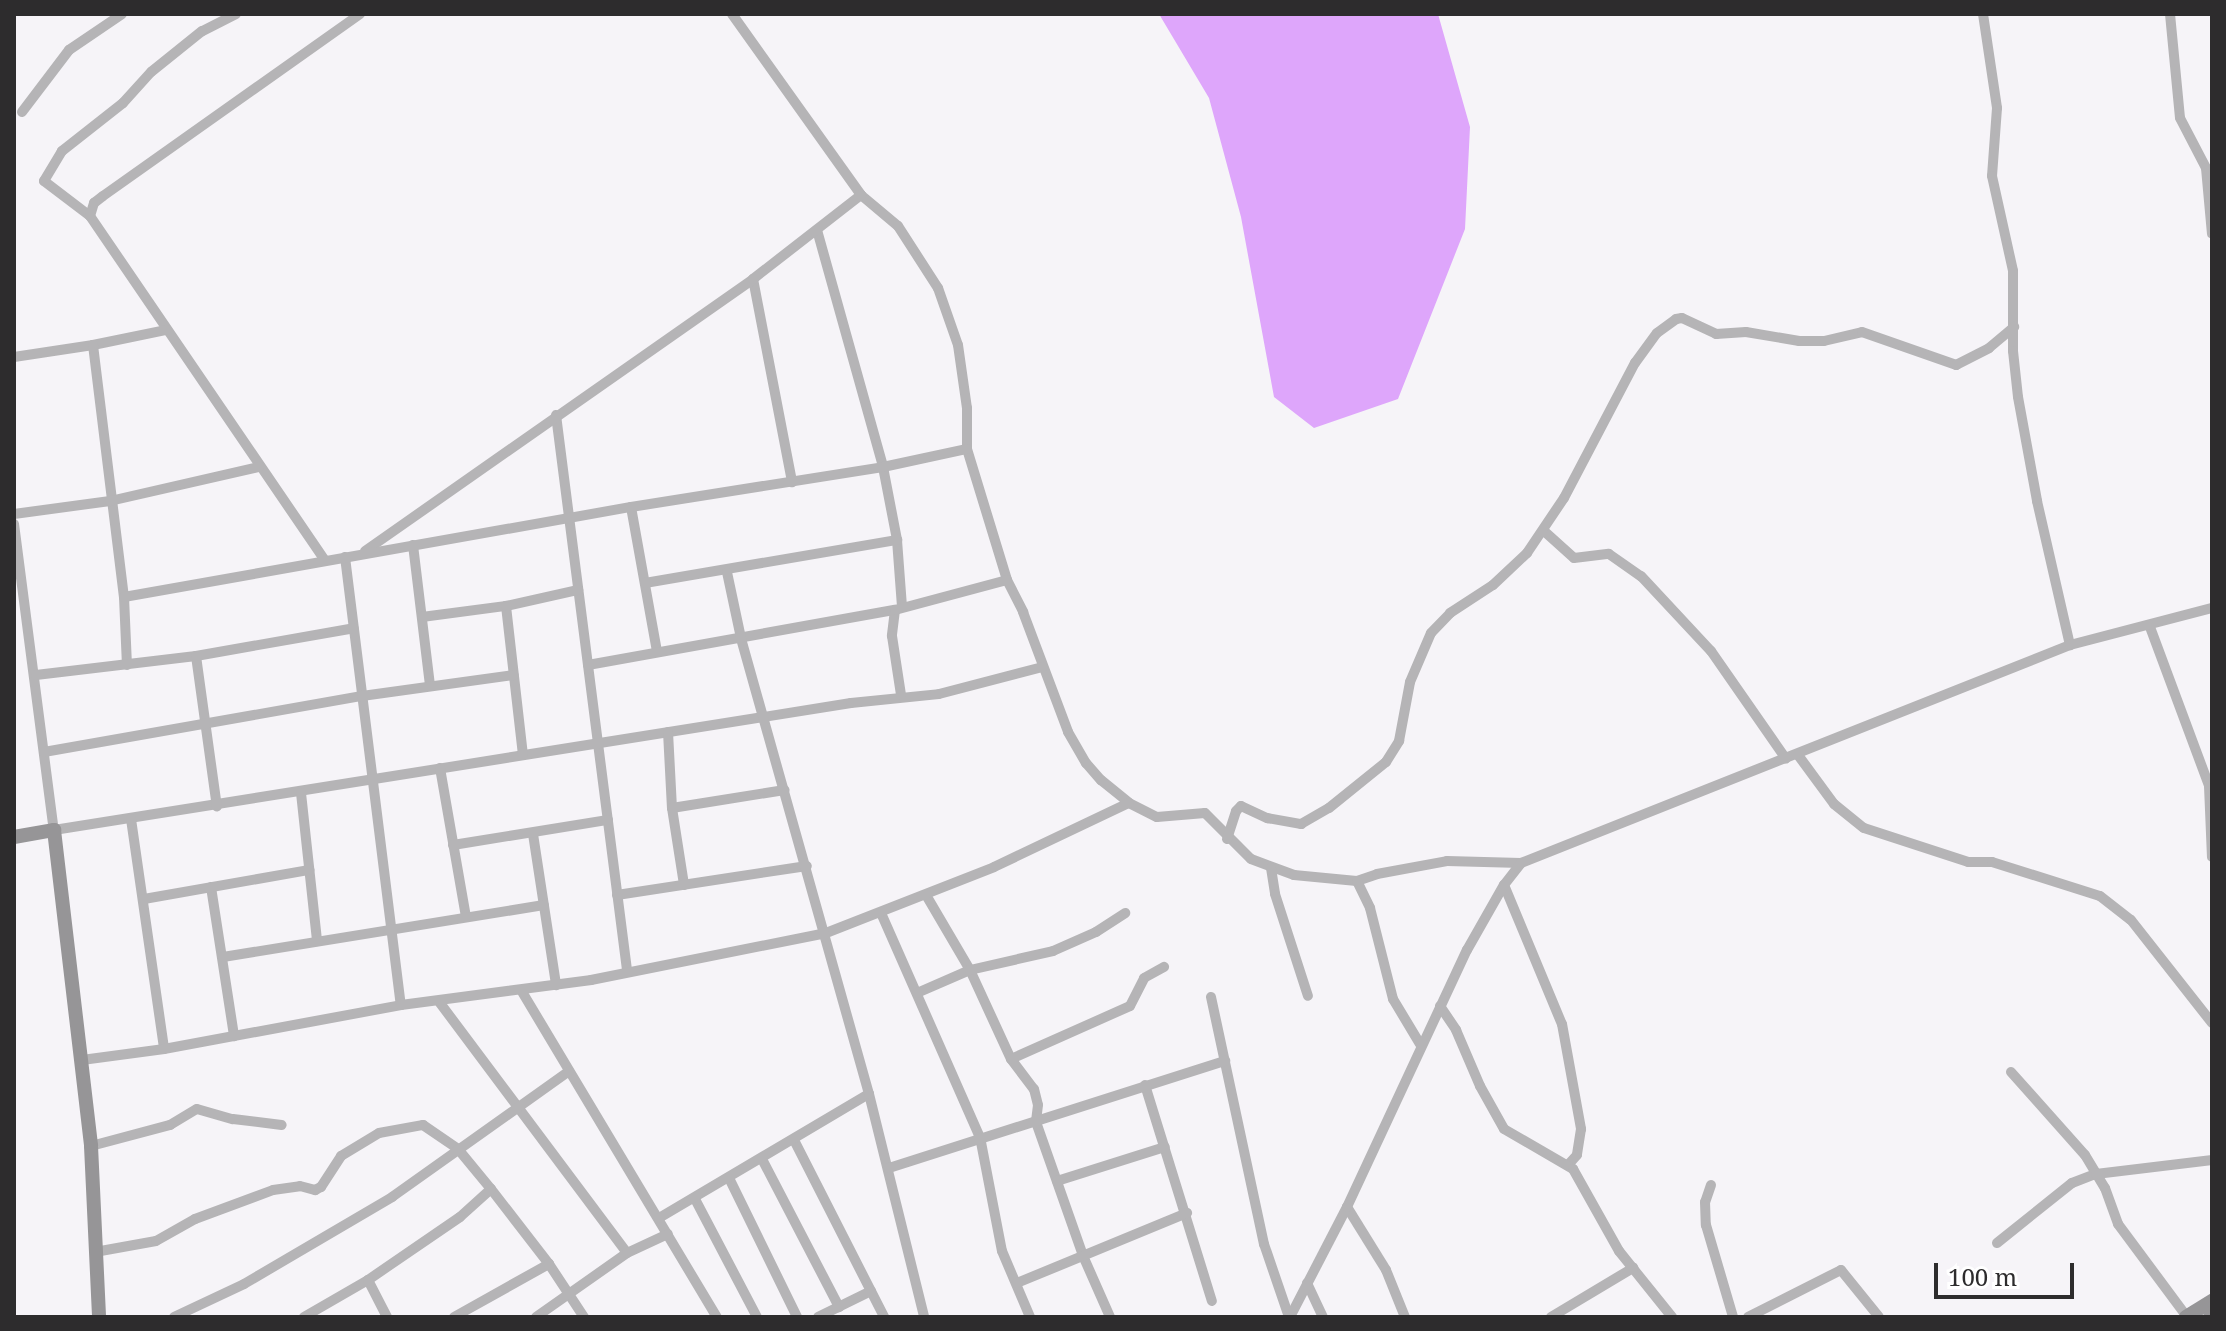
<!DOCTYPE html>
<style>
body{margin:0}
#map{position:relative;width:2226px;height:1331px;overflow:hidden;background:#f6f4f8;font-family:"Noto Serif",serif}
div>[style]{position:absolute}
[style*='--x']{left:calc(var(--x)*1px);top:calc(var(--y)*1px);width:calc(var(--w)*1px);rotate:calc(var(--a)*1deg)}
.forest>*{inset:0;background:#dea6fb}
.street>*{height:10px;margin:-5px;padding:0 5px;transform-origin:5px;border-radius:5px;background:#b5b4b6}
.secondary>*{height:14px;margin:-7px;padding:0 7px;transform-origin:7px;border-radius:7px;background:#969597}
span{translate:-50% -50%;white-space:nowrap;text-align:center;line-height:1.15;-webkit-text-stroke:6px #fff;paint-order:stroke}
.frame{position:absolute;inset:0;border:16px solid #2d2c2d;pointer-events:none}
.scale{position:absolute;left:1934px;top:1263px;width:140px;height:36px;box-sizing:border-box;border:4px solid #2d2c2d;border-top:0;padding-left:10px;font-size:24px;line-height:28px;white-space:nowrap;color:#2d2c2d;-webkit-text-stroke:6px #fff;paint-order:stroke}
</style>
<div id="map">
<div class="forest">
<div style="clip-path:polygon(1159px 14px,1438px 14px,1470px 127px,1465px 229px,1398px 399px,1314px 428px,1274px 397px,1241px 217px,1209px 98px)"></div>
</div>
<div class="street">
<div style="--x:236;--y:14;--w:38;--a:153"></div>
<div style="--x:202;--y:31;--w:65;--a:141.2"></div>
<div style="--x:151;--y:72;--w:42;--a:132.1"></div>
<div style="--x:123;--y:103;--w:78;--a:141.8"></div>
<div style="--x:62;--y:151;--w:35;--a:121"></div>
<div style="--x:44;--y:181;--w:58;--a:37.3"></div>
<div style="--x:90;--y:216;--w:417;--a:55.7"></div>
<div style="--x:732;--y:14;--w:222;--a:54.5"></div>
<div style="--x:861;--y:195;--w:48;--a:40"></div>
<div style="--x:898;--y:226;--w:74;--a:57.2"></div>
<div style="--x:938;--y:288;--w:60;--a:70.7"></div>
<div style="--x:958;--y:345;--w:64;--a:81.9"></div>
<div style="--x:967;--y:408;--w:41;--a:90"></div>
<div style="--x:967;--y:449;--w:137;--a:73"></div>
<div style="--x:1007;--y:580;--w:36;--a:63"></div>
<div style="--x:1023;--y:612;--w:128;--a:69.4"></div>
<div style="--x:1068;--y:732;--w:36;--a:60"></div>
<div style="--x:1086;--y:763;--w:23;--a:49"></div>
<div style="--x:1101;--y:780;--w:36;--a:39"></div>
<div style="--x:1129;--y:803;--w:31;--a:27"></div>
<div style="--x:1157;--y:817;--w:48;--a:-4.8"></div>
<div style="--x:1205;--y:813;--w:65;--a:45"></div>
<div style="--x:1251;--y:859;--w:46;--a:20.4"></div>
<div style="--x:1294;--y:875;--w:63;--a:5.4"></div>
<div style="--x:1357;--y:881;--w:21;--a:-19"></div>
<div style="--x:1377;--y:874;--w:71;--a:-10.5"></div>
<div style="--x:1447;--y:861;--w:74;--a:1.5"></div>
<div style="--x:1983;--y:14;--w:95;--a:81.5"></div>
<div style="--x:1997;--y:108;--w:68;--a:94.2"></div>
<div style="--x:1992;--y:176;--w:97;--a:77.5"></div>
<div style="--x:2013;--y:271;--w:80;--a:90"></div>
<div style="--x:2013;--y:351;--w:46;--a:83.8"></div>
<div style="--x:2018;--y:397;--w:106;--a:79.6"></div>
<div style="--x:2037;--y:501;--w:148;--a:77.1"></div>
<div style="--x:2170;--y:14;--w:104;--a:84.5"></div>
<div style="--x:2180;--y:118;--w:56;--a:62.5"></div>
<div style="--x:2206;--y:168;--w:66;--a:84.8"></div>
<div style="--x:22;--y:112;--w:78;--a:-52.8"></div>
<div style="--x:69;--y:50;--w:64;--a:-34.2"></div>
<div style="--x:90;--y:216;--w:14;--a:-73"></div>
<div style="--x:94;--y:203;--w:11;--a:-38"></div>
<div style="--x:103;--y:196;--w:315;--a:-35.3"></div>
<div style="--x:817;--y:230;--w:246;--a:74.4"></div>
<div style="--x:883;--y:467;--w:74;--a:79.1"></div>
<div style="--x:897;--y:540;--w:67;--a:85.7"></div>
<div style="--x:753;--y:279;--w:207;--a:79.1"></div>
<div style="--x:93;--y:345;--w:75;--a:-11.6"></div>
<div style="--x:14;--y:357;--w:80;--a:-8.6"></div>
<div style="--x:93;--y:345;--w:254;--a:83"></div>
<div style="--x:124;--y:597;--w:68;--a:87.5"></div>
<div style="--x:556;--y:415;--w:560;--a:82.71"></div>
<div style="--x:631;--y:507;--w:147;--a:79.8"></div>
<div style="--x:14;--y:514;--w:97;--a:-7.7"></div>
<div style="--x:110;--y:501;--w:153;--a:-12.9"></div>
<div style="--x:14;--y:524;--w:309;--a:82.6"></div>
<div style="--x:54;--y:830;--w:807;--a:-9.05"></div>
<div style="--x:851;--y:703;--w:88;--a:-5.8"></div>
<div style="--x:939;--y:694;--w:107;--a:-14.6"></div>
<div style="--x:1544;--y:531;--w:40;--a:42"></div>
<div style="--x:1574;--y:558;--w:35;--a:-7"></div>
<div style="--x:1609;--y:554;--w:39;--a:35"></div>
<div style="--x:1641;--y:576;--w:103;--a:47"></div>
<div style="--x:1711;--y:651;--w:131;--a:55.2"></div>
<div style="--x:413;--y:545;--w:142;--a:83.1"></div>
<div style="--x:365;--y:551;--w:474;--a:-35"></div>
<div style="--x:753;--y:279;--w:137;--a:-37.9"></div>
<div style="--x:345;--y:557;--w:451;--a:82.9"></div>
<div style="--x:645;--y:583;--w:256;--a:-9.7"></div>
<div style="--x:124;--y:597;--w:515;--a:-10.07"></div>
<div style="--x:631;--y:507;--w:255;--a:-9"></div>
<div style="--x:883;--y:467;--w:86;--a:-12.1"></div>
<div style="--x:506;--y:606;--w:150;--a:83.5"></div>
<div style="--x:895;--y:610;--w:26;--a:97"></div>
<div style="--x:892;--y:636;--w:60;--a:81.3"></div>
<div style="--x:422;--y:617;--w:85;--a:-7.5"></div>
<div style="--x:506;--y:606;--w:74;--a:-12.5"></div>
<div style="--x:2150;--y:627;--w:170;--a:69.6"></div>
<div style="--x:2209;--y:786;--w:71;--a:87.6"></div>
<div style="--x:196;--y:656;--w:152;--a:82.1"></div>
<div style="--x:588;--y:665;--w:312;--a:-10.2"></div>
<div style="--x:895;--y:610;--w:116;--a:-15"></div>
<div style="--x:36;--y:675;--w:161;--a:-6.8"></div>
<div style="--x:196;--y:656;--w:160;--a:-10"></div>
<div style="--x:668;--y:732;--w:76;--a:87"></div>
<div style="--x:672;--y:808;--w:78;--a:81.1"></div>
<div style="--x:44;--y:752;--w:323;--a:-10"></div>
<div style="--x:362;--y:696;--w:153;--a:-7.9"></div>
<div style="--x:1798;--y:755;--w:61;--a:53.7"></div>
<div style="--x:1834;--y:804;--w:38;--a:39"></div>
<div style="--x:1864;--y:828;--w:109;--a:18.1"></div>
<div style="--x:1968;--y:862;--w:24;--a:0"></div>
<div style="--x:1992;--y:862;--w:113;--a:17.5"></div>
<div style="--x:2100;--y:896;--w:39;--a:38"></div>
<div style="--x:2131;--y:920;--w:131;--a:51.8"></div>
<div style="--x:440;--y:768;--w:151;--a:80.1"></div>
<div style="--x:301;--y:793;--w:149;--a:83.8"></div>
<div style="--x:672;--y:808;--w:114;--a:-9.1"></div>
<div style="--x:131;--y:819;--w:232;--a:81.8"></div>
<div style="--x:533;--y:834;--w:153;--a:81.3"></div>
<div style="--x:1227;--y:839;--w:29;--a:-72"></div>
<div style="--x:1236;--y:811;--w:7;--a:-45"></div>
<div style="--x:1241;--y:806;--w:29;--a:25"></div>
<div style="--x:1267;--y:818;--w:35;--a:10"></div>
<div style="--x:1301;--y:824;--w:32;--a:-30"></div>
<div style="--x:1329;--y:808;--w:73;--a:-38.9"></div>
<div style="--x:1386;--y:762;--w:25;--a:-58"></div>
<div style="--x:1399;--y:741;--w:60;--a:-79.4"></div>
<div style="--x:1410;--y:682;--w:53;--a:-66.8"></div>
<div style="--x:1431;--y:633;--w:28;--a:-46"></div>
<div style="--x:1450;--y:613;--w:51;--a:-33.1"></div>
<div style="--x:1493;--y:585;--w:47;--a:-43.3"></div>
<div style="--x:1527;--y:553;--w:66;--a:-56.1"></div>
<div style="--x:1564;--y:498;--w:153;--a:-62.3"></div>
<div style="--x:1635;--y:363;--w:37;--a:-54"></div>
<div style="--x:1657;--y:333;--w:24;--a:-36"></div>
<div style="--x:1676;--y:319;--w:6;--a:-9"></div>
<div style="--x:1682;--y:318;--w:38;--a:25"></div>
<div style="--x:1716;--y:334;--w:30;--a:-4"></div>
<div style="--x:1746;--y:332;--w:54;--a:9.6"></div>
<div style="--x:1799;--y:341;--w:25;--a:0"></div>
<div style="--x:1824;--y:341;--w:39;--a:-13"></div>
<div style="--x:1862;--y:332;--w:100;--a:19.3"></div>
<div style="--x:1956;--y:365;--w:37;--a:-27"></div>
<div style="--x:1989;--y:348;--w:33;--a:-40"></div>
<div style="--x:453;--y:845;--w:157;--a:-9.2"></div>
<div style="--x:1271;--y:868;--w:26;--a:81"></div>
<div style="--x:1275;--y:894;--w:107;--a:72.1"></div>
<div style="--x:1357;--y:881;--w:30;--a:64"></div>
<div style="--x:1370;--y:908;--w:94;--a:75.8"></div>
<div style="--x:1393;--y:999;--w:52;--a:59"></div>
<div style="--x:1504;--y:885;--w:151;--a:67.4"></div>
<div style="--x:1562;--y:1024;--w:107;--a:79.7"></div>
<div style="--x:1581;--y:1129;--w:26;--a:99"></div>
<div style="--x:1577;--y:1155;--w:13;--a:132"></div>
<div style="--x:211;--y:887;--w:151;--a:81.2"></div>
<div style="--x:617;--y:895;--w:192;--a:-8.7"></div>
<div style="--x:926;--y:895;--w:87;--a:59.6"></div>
<div style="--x:970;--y:970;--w:98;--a:65.3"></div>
<div style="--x:1011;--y:1059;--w:38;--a:53"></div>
<div style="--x:1034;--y:1089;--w:16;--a:76"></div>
<div style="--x:1038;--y:1105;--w:17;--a:97"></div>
<div style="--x:1036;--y:1122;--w:144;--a:70.6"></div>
<div style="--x:1084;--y:1258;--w:64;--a:66.2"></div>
<div style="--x:144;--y:899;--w:168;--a:-10"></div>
<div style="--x:881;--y:913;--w:245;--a:66.2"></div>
<div style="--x:980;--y:1137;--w:116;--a:79.1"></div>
<div style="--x:1002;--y:1251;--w:72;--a:67"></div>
<div style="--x:223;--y:957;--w:325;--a:-9.2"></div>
<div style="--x:521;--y:990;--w:381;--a:59.1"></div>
<div style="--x:917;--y:993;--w:58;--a:-23.5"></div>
<div style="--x:970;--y:970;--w:85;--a:-12.9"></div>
<div style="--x:1053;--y:951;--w:47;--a:-23.8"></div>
<div style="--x:1096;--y:932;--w:35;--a:-33"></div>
<div style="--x:1211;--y:997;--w:253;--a:77.9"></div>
<div style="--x:1264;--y:1244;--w:77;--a:71.1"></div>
<div style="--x:440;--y:1003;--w:312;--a:53.2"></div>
<div style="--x:1440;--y:1006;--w:29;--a:56"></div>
<div style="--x:1456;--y:1030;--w:61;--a:66.8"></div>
<div style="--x:1480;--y:1086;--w:49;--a:60.8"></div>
<div style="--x:1504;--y:1129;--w:80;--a:30.1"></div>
<div style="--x:1573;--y:1169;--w:94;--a:60.7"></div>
<div style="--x:1619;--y:1251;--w:85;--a:51.2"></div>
<div style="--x:1011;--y:1059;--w:130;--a:-24"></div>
<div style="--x:1130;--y:1006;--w:31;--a:-63"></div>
<div style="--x:1144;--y:978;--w:23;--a:-29"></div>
<div style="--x:82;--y:1060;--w:83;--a:-7.6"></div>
<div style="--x:164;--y:1049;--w:241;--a:-10.5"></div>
<div style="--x:401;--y:1005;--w:192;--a:-7.5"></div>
<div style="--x:591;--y:980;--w:240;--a:-11.3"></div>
<div style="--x:826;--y:933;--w:180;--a:-21.4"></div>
<div style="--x:994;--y:867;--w:149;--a:-25.4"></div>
<div style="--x:2011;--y:1072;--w:111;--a:48.3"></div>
<div style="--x:2085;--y:1155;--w:39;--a:59"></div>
<div style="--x:2105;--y:1188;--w:38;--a:70"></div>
<div style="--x:2118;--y:1224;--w:116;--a:53.4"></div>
<div style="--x:1145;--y:1085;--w:226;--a:72.8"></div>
<div style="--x:869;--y:1094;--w:230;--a:76.1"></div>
<div style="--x:794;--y:1140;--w:199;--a:63"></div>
<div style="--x:91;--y:1146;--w:82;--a:-14.9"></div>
<div style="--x:170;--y:1125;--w:31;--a:-31"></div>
<div style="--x:197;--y:1109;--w:37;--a:16"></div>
<div style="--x:233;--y:1119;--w:49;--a:7"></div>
<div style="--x:762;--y:1159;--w:167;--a:62.5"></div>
<div style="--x:889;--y:1168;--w:353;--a:-17.7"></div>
<div style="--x:729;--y:1178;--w:155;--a:63.9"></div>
<div style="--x:1057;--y:1181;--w:113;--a:-17.5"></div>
<div style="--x:1711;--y:1185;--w:18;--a:109"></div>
<div style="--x:1705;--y:1202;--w:23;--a:88"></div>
<div style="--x:1706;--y:1225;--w:96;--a:73.6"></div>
<div style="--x:491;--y:1189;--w:95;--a:52.3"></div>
<div style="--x:695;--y:1199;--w:133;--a:62.3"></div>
<div style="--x:1347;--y:1207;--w:74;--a:58.2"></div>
<div style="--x:1386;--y:1270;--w:51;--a:68"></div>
<div style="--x:659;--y:1218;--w:244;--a:-30.6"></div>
<div style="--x:869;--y:1094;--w:474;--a:-105.7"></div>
<div style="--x:741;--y:638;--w:67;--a:-102"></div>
<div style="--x:1997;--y:1243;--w:96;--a:-38.7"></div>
<div style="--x:2072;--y:1183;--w:26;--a:-21"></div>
<div style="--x:2096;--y:1174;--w:117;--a:-6.9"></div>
<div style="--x:95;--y:1252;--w:62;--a:-10.2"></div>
<div style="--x:156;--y:1241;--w:45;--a:-29.4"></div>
<div style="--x:195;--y:1219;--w:83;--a:-20.4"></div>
<div style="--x:273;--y:1190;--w:27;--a:-8"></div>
<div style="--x:300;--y:1186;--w:16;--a:15"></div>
<div style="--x:315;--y:1190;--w:7;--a:-27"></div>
<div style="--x:321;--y:1187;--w:37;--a:-57"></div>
<div style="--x:341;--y:1156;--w:44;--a:-31.2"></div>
<div style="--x:379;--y:1133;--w:45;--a:-10.3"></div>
<div style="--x:423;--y:1125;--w:42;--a:34.4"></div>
<div style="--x:458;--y:1149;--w:52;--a:50.5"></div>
<div style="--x:491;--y:1189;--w:42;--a:137.9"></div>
<div style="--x:460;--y:1217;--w:112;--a:145.6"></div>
<div style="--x:368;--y:1280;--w:74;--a:150"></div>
<div style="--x:368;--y:1280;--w:42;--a:62.8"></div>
<div style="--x:1017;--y:1283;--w:184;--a:-22.4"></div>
<div style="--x:1307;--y:1283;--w:38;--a:65"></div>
<div style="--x:174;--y:1317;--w:77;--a:-25.2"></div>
<div style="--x:244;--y:1284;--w:172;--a:-30.4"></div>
<div style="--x:392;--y:1197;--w:217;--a:-35.4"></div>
<div style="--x:454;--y:1317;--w:109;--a:-29.2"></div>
<div style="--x:549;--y:1264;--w:64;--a:56.6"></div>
<div style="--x:536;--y:1317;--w:111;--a:-35.1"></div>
<div style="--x:627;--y:1253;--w:45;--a:-24.9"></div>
<div style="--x:818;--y:1317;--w:59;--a:-26.1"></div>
<div style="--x:1290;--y:1317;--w:124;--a:-62.6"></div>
<div style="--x:1347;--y:1207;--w:284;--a:-65"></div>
<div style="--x:1467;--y:950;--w:75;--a:-60.4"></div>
<div style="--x:1504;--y:885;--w:28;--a:-52"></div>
<div style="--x:1521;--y:863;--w:591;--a:-21.66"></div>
<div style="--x:2070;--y:645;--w:147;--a:-14.6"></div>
<div style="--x:1551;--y:1317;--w:96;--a:-30.9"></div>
<div style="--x:1748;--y:1317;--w:104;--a:-26.8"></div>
<div style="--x:1841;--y:1270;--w:60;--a:51"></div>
</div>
<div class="secondary">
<div style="--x:14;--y:837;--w:41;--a:-9.9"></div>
<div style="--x:54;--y:830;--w:318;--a:83.3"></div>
<div style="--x:91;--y:1146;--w:171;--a:87.3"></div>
<div style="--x:2186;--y:1317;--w:31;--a:-32"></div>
<div style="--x:2210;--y:1317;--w:2;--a:-27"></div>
</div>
<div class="frame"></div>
<div class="scale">100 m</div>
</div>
